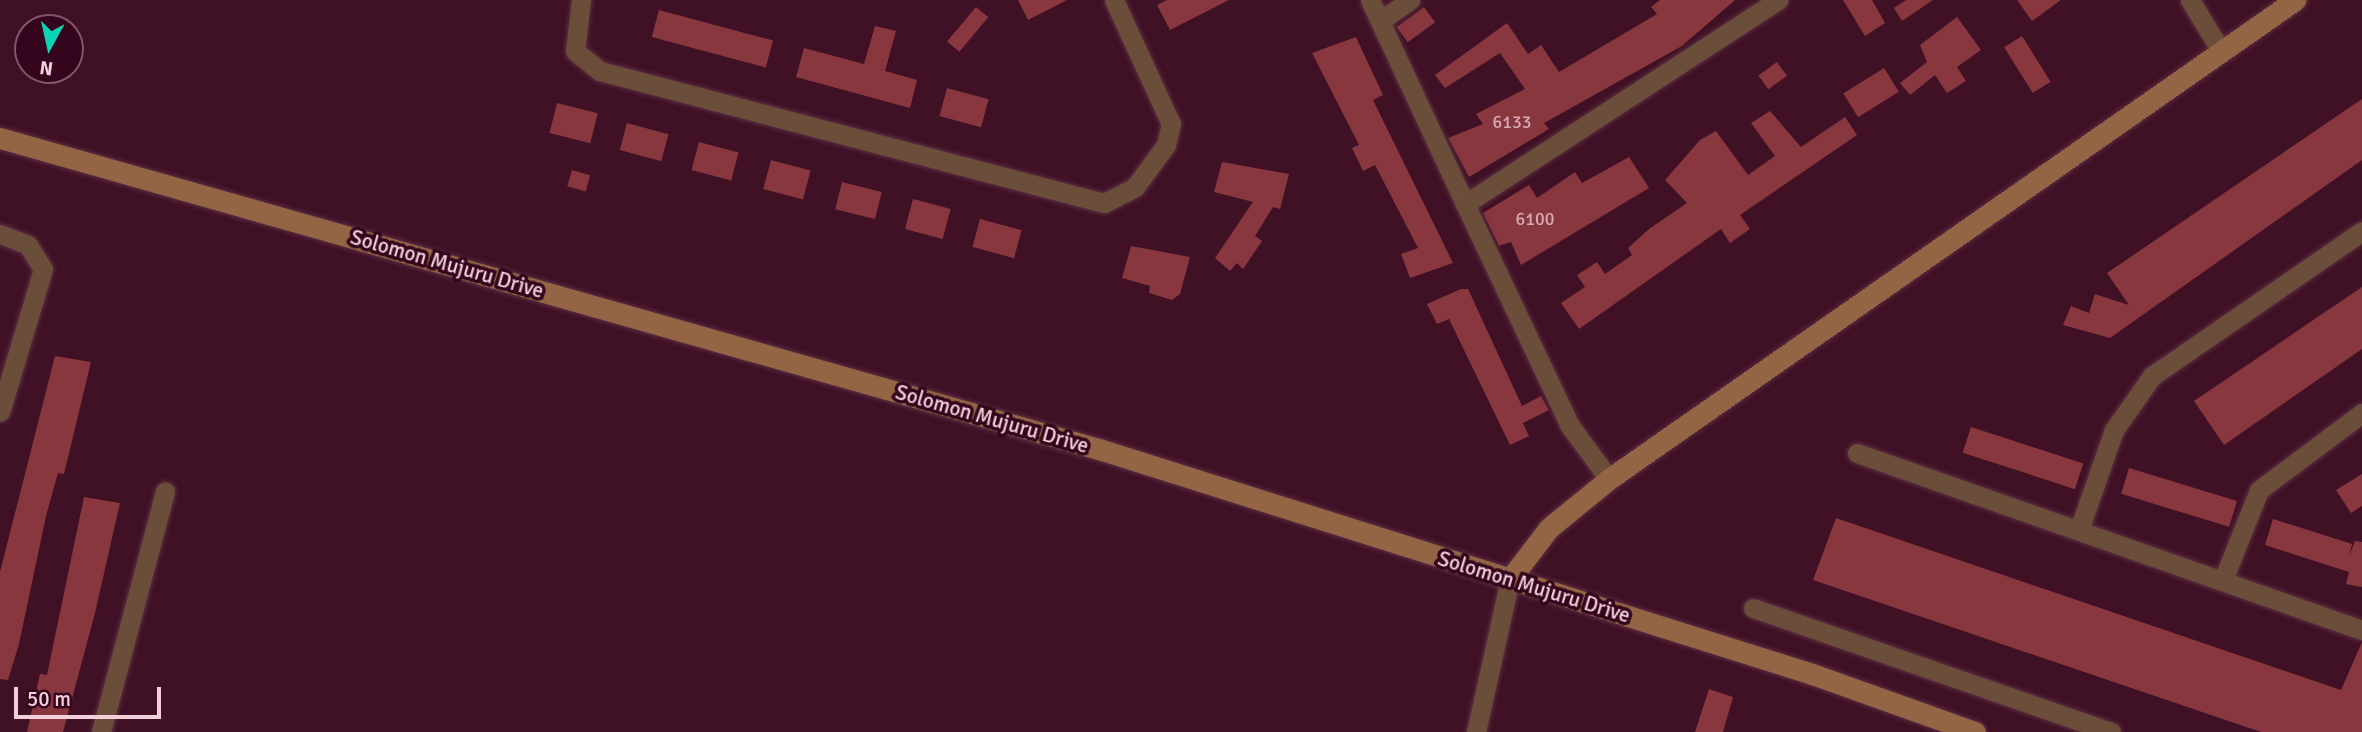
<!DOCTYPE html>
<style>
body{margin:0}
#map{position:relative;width:2362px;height:732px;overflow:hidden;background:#401025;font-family:Signika,sans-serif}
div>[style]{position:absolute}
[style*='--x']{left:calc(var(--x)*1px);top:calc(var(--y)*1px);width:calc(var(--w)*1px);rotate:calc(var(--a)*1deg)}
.building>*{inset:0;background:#88373f;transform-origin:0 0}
.roads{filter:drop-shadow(0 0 2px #5c2f42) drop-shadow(0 0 2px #5c2f42)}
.street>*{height:19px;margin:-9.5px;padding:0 9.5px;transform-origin:9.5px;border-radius:9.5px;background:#6b4e3a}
.secondary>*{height:21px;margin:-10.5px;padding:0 10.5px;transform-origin:10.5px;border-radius:10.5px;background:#936544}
span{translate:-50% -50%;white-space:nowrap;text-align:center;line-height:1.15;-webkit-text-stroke:7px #34051c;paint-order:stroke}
.number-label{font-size:18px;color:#d7aab4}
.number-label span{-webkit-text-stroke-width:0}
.street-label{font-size:21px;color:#f1d0db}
.north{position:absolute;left:14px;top:14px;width:70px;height:70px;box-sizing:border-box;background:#34051c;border:2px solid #805668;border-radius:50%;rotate:188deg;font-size:19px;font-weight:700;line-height:28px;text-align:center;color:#f1d0db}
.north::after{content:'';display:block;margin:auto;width:24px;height:32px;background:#0cd5b5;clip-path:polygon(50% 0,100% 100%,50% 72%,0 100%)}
.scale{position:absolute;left:14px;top:687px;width:147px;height:32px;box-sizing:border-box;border:4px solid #f1d0db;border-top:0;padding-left:9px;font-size:21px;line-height:24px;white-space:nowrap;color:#f1d0db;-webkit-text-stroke:5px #34051c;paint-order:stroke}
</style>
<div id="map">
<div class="building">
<div style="clip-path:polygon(1018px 0,1067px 0,1028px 20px)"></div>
<div style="clip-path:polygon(1167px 0,1229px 0,1170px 30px,1157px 5px)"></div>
<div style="clip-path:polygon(1660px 0,1735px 0,1682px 46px,1544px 123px,1549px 129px,1469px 177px,1448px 138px,1483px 124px,1476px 114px,1525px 89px,1500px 53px,1445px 88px,1435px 75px,1507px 23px,1528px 54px,1541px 45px,1559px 72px,1657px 14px,1651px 7px)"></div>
<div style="clip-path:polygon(1843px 0,1872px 0,1885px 23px,1865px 36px)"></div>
<div style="clip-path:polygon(1906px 0,1933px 0,1902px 21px,1894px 8px)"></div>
<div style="clip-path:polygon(2017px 0,2061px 0,2032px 21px)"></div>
<div style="left:976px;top:7px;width:16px;height:45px;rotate:40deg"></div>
<div style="left:1424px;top:7px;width:19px;height:34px;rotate:54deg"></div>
<div style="left:659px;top:10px;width:118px;height:28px;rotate:15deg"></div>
<div style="clip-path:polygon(1957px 17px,1981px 50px,1957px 67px,1966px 81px,1947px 93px,1935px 75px,1910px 95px,1900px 83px,1927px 62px,1920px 45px)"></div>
<div style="clip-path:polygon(875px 26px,896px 31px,885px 71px,917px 80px,910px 108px,796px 77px,804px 48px,864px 64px)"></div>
<div style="left:2022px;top:36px;width:54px;height:21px;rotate:58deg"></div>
<div style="clip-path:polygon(1356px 37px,1383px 95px,1373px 100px,1453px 263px,1410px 278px,1401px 254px,1418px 248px,1375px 165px,1363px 171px,1352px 148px,1359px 145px,1312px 53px)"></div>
<div style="left:1777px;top:62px;width:17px;height:23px;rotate:54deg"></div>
<div style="left:1884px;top:68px;width:28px;height:48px;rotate:58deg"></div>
<div style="left:947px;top:88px;width:43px;height:29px;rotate:15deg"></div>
<div style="clip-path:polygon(2362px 99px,2362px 160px,2110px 338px,2063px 325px,2071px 306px,2089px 313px,2095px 294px,2129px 305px,2107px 273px)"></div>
<div style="left:557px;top:103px;width:42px;height:31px;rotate:14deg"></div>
<div style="clip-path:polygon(1770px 111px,1801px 147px,1845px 117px,1857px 135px,1740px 215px,1750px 229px,1730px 243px,1721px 229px,1579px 329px,1561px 303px,1585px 287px,1577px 275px,1597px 262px,1605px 274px,1632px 255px,1628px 248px,1649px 229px,1687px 203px,1665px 180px,1700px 140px,1716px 131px,1748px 175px,1775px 156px,1751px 123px)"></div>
<div style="left:627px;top:123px;width:43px;height:28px;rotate:15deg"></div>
<div style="left:699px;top:142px;width:41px;height:29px;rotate:15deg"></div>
<div style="clip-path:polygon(1629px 157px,1649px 188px,1521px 265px,1511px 242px,1499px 246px,1483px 213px,1529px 185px,1537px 198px,1575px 172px,1582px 183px)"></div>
<div style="left:771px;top:160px;width:41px;height:30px;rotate:15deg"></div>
<div style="clip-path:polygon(1222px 162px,1289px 174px,1280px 209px,1273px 207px,1255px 236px,1262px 241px,1243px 269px,1237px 263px,1230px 271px,1215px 258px,1253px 202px,1214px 192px)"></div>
<div style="left:572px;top:170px;width:19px;height:17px;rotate:16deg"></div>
<div style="left:842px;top:182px;width:41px;height:28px;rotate:14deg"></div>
<div style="left:913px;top:199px;width:39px;height:31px;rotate:15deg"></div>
<div style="left:980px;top:219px;width:43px;height:29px;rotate:15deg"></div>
<div style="clip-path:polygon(1131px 246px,1190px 257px,1180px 294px,1172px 300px,1149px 293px,1150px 286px,1122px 278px)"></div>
<div style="clip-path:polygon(2362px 287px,2362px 349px,2224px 445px,2194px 401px)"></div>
<div style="clip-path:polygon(1461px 289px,1468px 289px,1522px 406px,1541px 396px,1549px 410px,1523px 423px,1529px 436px,1510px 445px,1449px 319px,1437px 324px,1427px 304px)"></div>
<div style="clip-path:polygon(55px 356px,91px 362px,64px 474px,58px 473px,46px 516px,19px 644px,8px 680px,0 679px,0 572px)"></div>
<div style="left:1971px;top:427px;width:118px;height:27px;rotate:18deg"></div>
<div style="left:2129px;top:468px;width:113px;height:27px;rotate:17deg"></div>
<div style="clip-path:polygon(2362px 474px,2362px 506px,2351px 513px,2336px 490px)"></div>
<div style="clip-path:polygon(84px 497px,120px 503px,95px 613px,63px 732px,27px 732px,40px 674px,47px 675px)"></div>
<div style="clip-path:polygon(1836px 518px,2341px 690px,2362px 642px,2362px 732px,2261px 732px,1813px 580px)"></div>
<div style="clip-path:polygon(2273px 519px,2352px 544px,2349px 556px,2355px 541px,2362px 542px,2362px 587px,2346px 584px,2349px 572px,2265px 545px)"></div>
<div style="clip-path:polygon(1709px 689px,1733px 697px,1723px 732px,1695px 732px)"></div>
</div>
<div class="roads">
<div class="street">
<div style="--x:581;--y:0;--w:51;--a:96.7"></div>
<div style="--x:575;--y:51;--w:32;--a:39"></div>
<div style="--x:600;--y:71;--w:521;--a:14.68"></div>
<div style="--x:1104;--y:203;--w:35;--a:-27"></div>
<div style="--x:1135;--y:187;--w:52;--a:-53.6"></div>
<div style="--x:1166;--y:145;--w:22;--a:-77"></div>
<div style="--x:1171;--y:124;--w:136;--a:-114.7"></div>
<div style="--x:1370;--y:0;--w:225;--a:65"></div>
<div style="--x:2190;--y:0;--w:60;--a:58.7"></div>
<div style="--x:1380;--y:21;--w:37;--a:-35"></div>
<div style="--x:0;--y:234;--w:30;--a:21"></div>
<div style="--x:28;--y:245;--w:28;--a:58"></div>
<div style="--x:43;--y:269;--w:149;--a:106.7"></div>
<div style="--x:1857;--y:453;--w:535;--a:19.32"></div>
<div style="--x:1609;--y:479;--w:66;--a:-126.3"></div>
<div style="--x:1570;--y:426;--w:246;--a:-115.3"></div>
<div style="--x:1465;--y:204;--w:374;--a:-33.1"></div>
<div style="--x:2079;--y:530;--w:106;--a:-70.7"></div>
<div style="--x:2114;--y:430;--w:66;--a:-54.9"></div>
<div style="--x:2152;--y:376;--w:255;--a:-34.6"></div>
<div style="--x:2223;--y:580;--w:97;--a:-68.2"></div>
<div style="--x:2259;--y:490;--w:129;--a:-36.8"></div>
<div style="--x:1753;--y:608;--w:379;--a:19.1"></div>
<div style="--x:101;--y:732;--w:249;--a:-75.1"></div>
<div style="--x:1476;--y:732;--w:157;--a:-77.5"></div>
</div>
<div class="secondary">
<div style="--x:0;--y:138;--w:1145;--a:15.81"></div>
<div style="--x:1102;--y:450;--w:744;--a:17.51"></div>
<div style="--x:1812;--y:674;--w:173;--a:19.6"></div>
<div style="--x:1510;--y:579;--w:64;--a:-52.6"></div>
<div style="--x:1549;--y:528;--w:77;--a:-39.2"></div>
<div style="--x:1609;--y:479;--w:837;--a:-34.92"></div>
</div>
</div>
<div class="number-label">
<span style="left:1512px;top:122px">6133</span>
<span style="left:1535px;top:219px">6100</span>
</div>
<div class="street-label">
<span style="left:447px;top:264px;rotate:16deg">Solomon Mujuru Drive</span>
<span style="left:992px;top:419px;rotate:16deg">Solomon Mujuru Drive</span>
<span style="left:1534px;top:587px;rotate:17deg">Solomon Mujuru Drive</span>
</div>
<div class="north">N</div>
<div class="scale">50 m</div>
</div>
